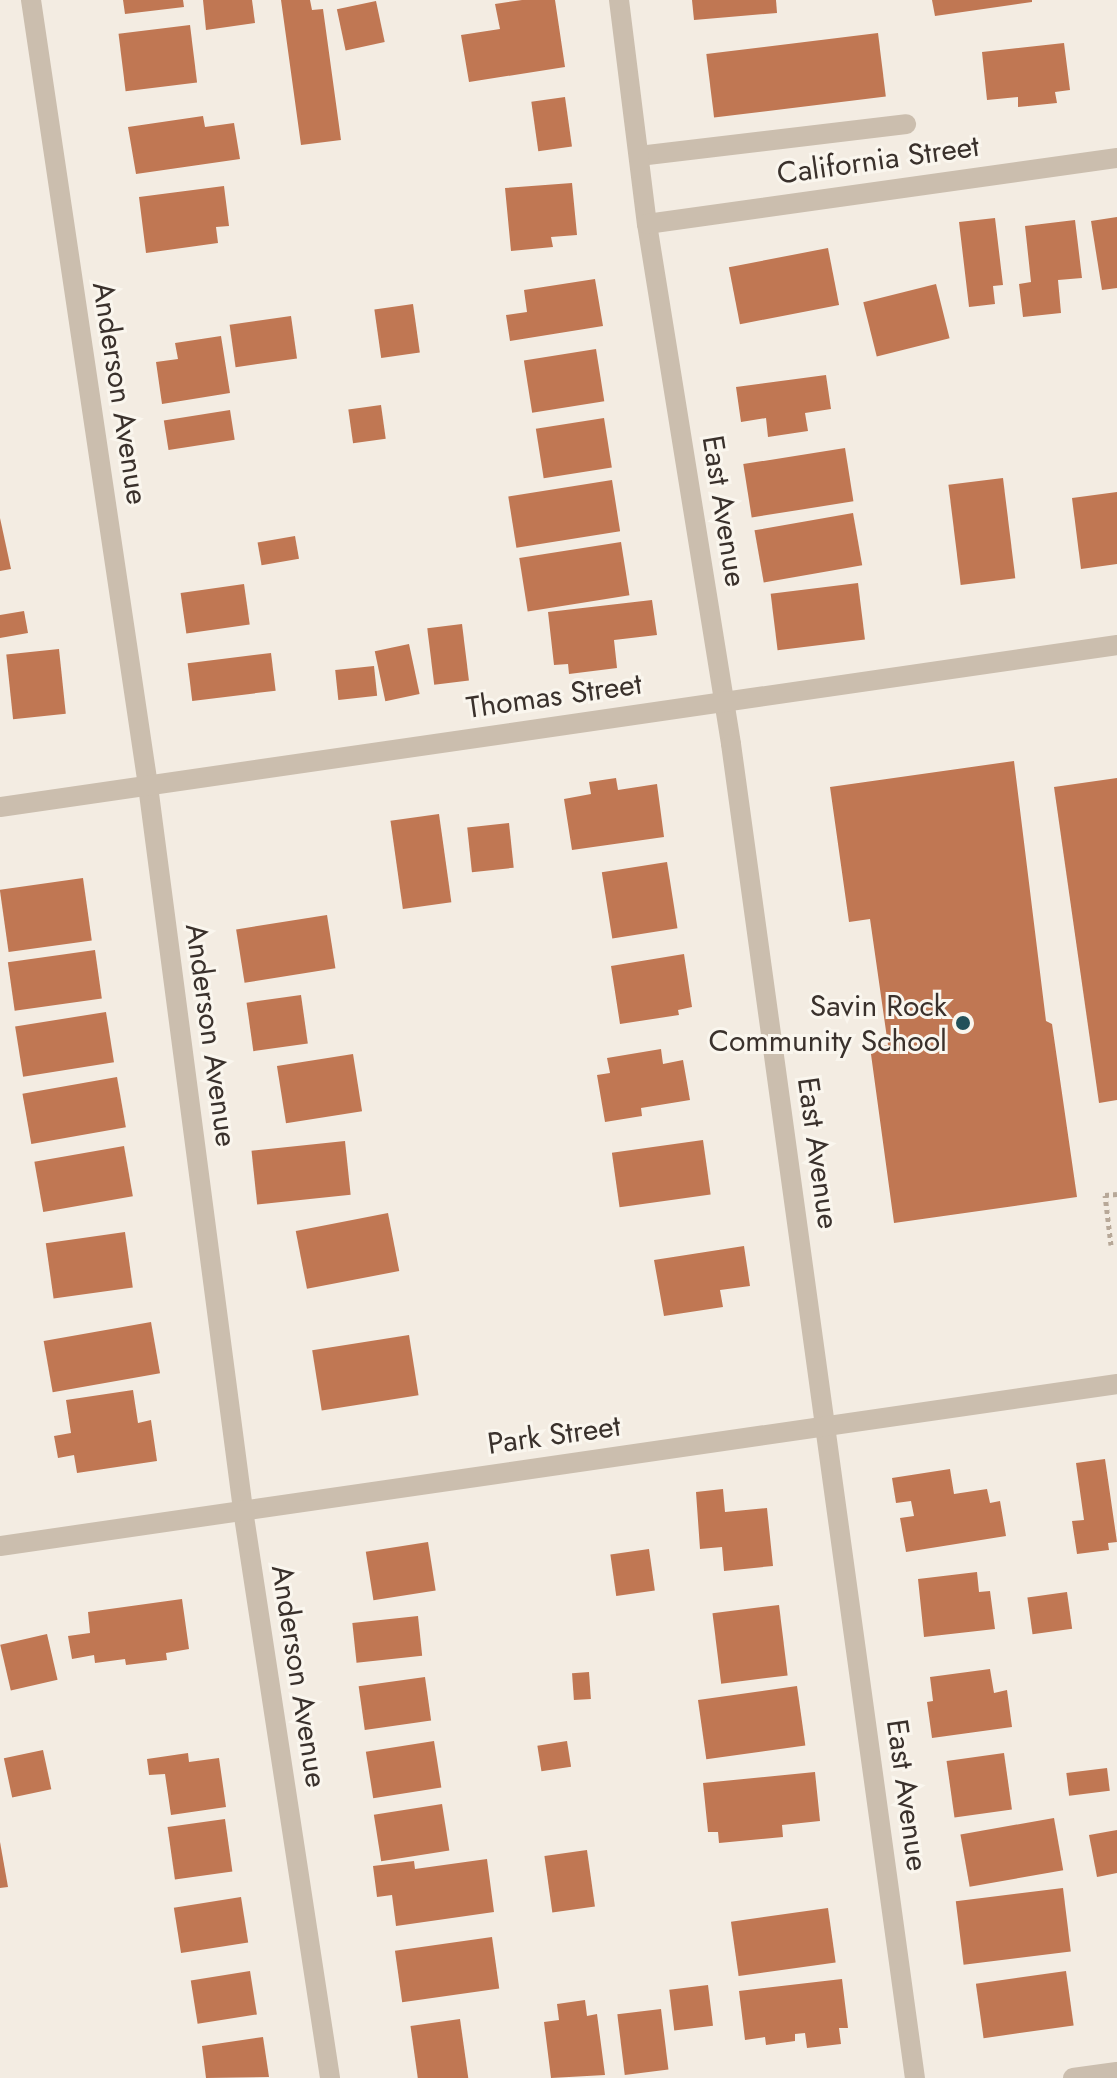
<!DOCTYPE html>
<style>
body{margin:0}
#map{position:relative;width:1117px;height:2078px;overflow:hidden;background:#f3ece2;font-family:Jost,sans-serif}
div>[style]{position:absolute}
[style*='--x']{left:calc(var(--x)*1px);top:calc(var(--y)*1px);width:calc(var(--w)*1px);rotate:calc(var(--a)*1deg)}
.building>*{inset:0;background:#c07753;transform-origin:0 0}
.path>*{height:5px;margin-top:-2.5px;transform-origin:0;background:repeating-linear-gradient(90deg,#b7a898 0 4px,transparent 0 8px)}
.lane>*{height:20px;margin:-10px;padding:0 10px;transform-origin:10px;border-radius:10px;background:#cbbeae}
.street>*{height:20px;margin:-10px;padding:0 10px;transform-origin:10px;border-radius:10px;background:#cbbeae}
.dots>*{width:22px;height:22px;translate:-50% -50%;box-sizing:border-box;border:4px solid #faf6ee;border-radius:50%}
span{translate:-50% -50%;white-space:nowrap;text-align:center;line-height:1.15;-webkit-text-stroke:6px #faf6ee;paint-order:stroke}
.street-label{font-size:30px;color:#3a312c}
.poi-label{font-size:30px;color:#3a312c}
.right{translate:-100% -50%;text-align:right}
</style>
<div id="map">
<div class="building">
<div style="clip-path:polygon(123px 0,183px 0,184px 7px,125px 14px)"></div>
<div style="clip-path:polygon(203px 0,252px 0,255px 23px,206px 30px)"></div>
<div style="clip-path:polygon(281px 0,310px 0,312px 10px,323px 9px,341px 140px,301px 145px)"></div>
<div style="clip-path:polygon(522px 0,555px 0,565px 67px,469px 82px,461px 35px,500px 29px,495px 4px)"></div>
<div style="clip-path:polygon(692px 0,776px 0,777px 13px,694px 20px)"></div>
<div style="clip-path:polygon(932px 0,1032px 0,1032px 2px,935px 16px)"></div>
<div style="left:376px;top:1px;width:42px;height:40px;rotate:78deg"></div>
<div style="left:190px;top:25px;width:58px;height:72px;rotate:83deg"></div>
<div style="left:878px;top:33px;width:64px;height:173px;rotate:83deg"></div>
<div style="clip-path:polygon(1064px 43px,1070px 90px,1055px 92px,1057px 103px,1018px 107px,1018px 97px,987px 100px,982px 52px)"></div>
<div style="left:565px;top:97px;width:50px;height:34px;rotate:82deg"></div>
<div style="clip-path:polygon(203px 116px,205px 127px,234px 123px,240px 159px,136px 174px,128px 127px)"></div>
<div style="clip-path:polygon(572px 183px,577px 235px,551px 237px,553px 247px,511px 251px,505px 188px)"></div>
<div style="clip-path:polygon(224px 186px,229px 226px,216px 227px,218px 243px,146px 253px,139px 197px)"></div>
<div style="clip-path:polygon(1117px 217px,1117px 288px,1102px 290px,1091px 221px)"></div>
<div style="clip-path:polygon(995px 218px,1003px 285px,993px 286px,995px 304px,969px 307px,959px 222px)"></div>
<div style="clip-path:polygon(1075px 220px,1082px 278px,1058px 280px,1061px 313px,1023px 317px,1019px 284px,1031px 282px,1025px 226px)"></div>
<div style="left:828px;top:248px;width:58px;height:101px;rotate:79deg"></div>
<div style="clip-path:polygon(595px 279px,603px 326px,510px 341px,506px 315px,527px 312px,524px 290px)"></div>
<div style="left:936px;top:284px;width:56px;height:75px;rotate:76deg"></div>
<div style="left:413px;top:304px;width:49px;height:39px;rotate:82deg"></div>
<div style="left:291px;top:316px;width:43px;height:62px;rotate:82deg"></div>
<div style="clip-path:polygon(221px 336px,230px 393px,162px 404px,156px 362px,178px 359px,175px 343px)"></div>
<div style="left:596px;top:349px;width:53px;height:73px;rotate:81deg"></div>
<div style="clip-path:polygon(826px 375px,831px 409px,805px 413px,808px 431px,768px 437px,766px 418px,741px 422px,736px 387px)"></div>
<div style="left:381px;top:405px;width:34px;height:33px;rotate:82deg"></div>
<div style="left:230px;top:410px;width:30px;height:67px;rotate:81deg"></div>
<div style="left:604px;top:418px;width:50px;height:69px;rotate:81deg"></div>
<div style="left:845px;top:448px;width:54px;height:103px;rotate:81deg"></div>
<div style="left:1003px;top:478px;width:101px;height:55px;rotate:83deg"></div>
<div style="left:612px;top:480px;width:52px;height:105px;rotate:81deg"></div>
<div style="clip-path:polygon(1117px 492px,1117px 564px,1081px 569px,1072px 498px)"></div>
<div style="left:853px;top:513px;width:53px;height:100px;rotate:80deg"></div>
<div style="clip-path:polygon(0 518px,11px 569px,0 571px)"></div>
<div style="left:295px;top:536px;width:23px;height:38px;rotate:80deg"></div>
<div style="left:621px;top:542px;width:54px;height:103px;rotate:81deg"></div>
<div style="left:858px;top:583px;width:57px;height:88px;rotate:83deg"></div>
<div style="left:244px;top:584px;width:41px;height:64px;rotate:82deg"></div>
<div style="clip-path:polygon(652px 600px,657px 635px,614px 640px,617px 668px,569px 674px,568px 664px,554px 665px,548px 612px)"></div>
<div style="clip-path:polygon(24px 611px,28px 633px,0 638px,0 615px)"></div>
<div style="left:462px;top:624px;width:57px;height:35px;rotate:83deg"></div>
<div style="left:409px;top:644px;width:51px;height:35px;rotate:78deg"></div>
<div style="left:59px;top:649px;width:65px;height:53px;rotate:84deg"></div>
<div style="left:271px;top:653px;width:38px;height:84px;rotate:83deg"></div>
<div style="left:374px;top:666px;width:30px;height:39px;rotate:84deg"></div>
<div style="clip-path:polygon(1014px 761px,1046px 1021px,1052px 1024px,1077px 1197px,894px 1223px,870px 1047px,888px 1045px,870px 919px,849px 922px,830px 787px)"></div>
<div style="clip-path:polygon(616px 778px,618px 790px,657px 784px,664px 837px,572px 850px,564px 799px,591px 794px,589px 782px)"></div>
<div style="clip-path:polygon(1117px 778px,1117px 1100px,1099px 1103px,1054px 787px)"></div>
<div style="left:439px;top:814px;width:89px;height:49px;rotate:82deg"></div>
<div style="left:509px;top:823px;width:45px;height:42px;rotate:84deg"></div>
<div style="left:667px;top:862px;width:67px;height:66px;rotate:81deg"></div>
<div style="left:83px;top:878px;width:63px;height:84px;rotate:82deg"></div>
<div style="left:327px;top:915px;width:54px;height:92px;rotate:81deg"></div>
<div style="left:95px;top:950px;width:49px;height:88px;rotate:82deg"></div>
<div style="clip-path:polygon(684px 954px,692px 1007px,678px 1010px,679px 1015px,620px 1024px,611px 966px)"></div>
<div style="left:301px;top:995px;width:49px;height:55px;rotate:82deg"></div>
<div style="left:106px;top:1012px;width:51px;height:92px;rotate:81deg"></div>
<div style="clip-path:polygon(661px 1049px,663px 1064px,683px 1060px,690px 1100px,641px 1108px,642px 1116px,605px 1122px,597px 1075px,610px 1073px,607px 1058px)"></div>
<div style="left:353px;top:1054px;width:58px;height:77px;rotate:81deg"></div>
<div style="left:117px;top:1077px;width:51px;height:96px;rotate:80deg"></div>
<div style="left:703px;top:1140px;width:55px;height:92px;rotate:82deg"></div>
<div style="left:345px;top:1141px;width:54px;height:94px;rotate:84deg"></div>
<div style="left:124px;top:1146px;width:51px;height:91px;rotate:80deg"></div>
<div style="left:388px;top:1213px;width:59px;height:94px;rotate:79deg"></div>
<div style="left:125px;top:1232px;width:56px;height:80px;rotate:82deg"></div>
<div style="clip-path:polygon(744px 1246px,750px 1286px,720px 1290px,723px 1307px,664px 1316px,654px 1260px)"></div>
<div style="left:151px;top:1322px;width:52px;height:109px;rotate:80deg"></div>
<div style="left:409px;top:1335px;width:61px;height:98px;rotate:81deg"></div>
<div style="clip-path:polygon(133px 1390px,138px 1423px,151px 1420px,157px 1461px,77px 1473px,74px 1455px,58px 1458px,54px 1436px,71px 1433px,66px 1400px)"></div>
<div style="clip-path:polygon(1105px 1459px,1117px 1542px,1108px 1543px,1109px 1550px,1077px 1554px,1072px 1521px,1084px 1520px,1076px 1463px)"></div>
<div style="clip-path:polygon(950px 1469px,954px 1494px,987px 1489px,990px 1503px,1000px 1501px,1006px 1536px,906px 1552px,900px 1518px,914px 1516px,911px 1501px,896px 1503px,892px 1478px)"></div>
<div style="clip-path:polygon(723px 1489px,725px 1512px,767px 1508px,773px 1566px,724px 1571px,722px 1547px,700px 1549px,696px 1492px)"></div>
<div style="left:428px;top:1542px;width:49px;height:63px;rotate:81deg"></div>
<div style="left:649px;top:1549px;width:42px;height:39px;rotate:82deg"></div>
<div style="clip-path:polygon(977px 1572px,979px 1592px,990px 1591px,995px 1629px,924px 1637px,918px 1579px)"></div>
<div style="left:1067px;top:1592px;width:37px;height:40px;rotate:82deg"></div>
<div style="clip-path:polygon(182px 1599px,189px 1649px,166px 1653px,167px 1660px,126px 1665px,125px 1659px,95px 1663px,94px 1655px,72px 1659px,68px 1636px,90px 1633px,88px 1612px)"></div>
<div style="left:779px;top:1605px;width:71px;height:67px;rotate:83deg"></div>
<div style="left:418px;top:1616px;width:40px;height:66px;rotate:84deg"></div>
<div style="left:47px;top:1634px;width:47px;height:48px;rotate:77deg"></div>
<div style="clip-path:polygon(990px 1669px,994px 1693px,1007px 1690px,1012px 1727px,932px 1738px,927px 1702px,933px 1701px,930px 1677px)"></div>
<div style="left:589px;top:1672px;width:27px;height:17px;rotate:86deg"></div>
<div style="left:425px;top:1677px;width:44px;height:67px;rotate:82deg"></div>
<div style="left:797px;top:1686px;width:60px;height:100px;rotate:82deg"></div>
<div style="left:434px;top:1741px;width:47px;height:69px;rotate:81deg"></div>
<div style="left:567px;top:1741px;width:26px;height:30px;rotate:81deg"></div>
<div style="left:43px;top:1750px;width:40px;height:40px;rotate:78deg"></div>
<div style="clip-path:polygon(188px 1753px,189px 1762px,219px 1758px,226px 1807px,171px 1815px,165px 1774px,149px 1775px,147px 1759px)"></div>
<div style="left:1004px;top:1753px;width:57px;height:58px;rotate:82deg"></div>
<div style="left:1107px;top:1768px;width:23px;height:41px;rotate:83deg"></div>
<div style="clip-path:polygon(815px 1772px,820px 1821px,782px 1825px,783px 1837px,719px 1843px,718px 1832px,708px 1832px,703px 1783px)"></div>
<div style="left:442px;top:1804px;width:47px;height:69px;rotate:81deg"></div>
<div style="left:1054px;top:1818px;width:53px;height:95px;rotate:80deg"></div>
<div style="left:225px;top:1819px;width:53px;height:58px;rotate:82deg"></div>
<div style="clip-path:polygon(1117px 1830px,1117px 1873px,1097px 1877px,1089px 1835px)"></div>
<div style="clip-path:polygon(0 1842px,8px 1887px,0 1888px)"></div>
<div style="left:587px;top:1850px;width:57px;height:43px;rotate:82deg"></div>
<div style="clip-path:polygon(487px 1859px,494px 1912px,396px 1926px,392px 1895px,377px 1897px,373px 1866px,414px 1861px,415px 1869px)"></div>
<div style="left:1063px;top:1888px;width:64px;height:108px;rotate:83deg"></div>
<div style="left:241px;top:1897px;width:46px;height:68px;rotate:81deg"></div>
<div style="left:828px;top:1908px;width:55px;height:98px;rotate:82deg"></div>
<div style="left:492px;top:1937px;width:52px;height:98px;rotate:82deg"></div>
<div style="left:250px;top:1971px;width:44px;height:60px;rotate:81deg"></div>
<div style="left:1066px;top:1971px;width:55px;height:91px;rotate:82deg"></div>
<div style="clip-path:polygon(842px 1979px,848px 2028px,839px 2028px,841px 2044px,807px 2048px,805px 2033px,795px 2034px,795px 2041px,766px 2045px,765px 2037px,745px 2040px,739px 1991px)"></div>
<div style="left:708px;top:1985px;width:41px;height:39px;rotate:83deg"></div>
<div style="clip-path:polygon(585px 2000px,587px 2016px,597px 2014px,605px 2075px,551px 2078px,544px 2022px,559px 2020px,557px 2004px)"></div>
<div style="left:661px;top:2009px;width:61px;height:44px;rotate:83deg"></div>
<div style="left:460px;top:2019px;width:60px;height:50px;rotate:82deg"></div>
<div style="clip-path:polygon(263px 2037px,269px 2077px,206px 2078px,202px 2046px)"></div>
</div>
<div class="path">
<div style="--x:1111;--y:1245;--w:50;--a:-96.8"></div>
<div style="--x:1105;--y:1195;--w:12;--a:-5"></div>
</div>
<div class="lane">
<div style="--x:639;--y:156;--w:269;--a:-6.8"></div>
</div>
<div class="street">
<div style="--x:31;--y:0;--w:795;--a:81.53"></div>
<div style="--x:148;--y:786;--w:730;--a:82.52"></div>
<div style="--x:243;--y:1510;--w:575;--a:81.29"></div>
<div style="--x:619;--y:0;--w:226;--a:82.9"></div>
<div style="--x:647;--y:224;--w:527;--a:80.82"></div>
<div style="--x:731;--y:744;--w:1347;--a:82.15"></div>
<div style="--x:647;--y:224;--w:475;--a:-8"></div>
<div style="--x:0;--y:807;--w:1129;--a:-8.25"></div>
<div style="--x:0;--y:1546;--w:1129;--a:-8.25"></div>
<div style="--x:1073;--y:2078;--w:44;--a:-7.8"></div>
</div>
<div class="dots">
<div style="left:963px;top:1023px;background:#23515a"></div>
</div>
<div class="street-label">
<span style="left:878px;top:160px;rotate:-8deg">California Street</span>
<span style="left:120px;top:393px;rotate:81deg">Anderson Avenue</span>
<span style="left:724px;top:511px;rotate:81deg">East Avenue</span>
<span style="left:554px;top:696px;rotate:-8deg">Thomas Street</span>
<span style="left:211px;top:1035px;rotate:82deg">Anderson Avenue</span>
<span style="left:818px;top:1153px;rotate:82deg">East Avenue</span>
<span style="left:554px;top:1435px;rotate:-8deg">Park Street</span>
<span style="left:299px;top:1676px;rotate:81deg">Anderson Avenue</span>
<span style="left:907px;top:1795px;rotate:82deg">East Avenue</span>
</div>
<div class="poi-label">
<span class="right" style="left:947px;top:1023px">Savin Rock<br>Community School</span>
</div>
</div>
